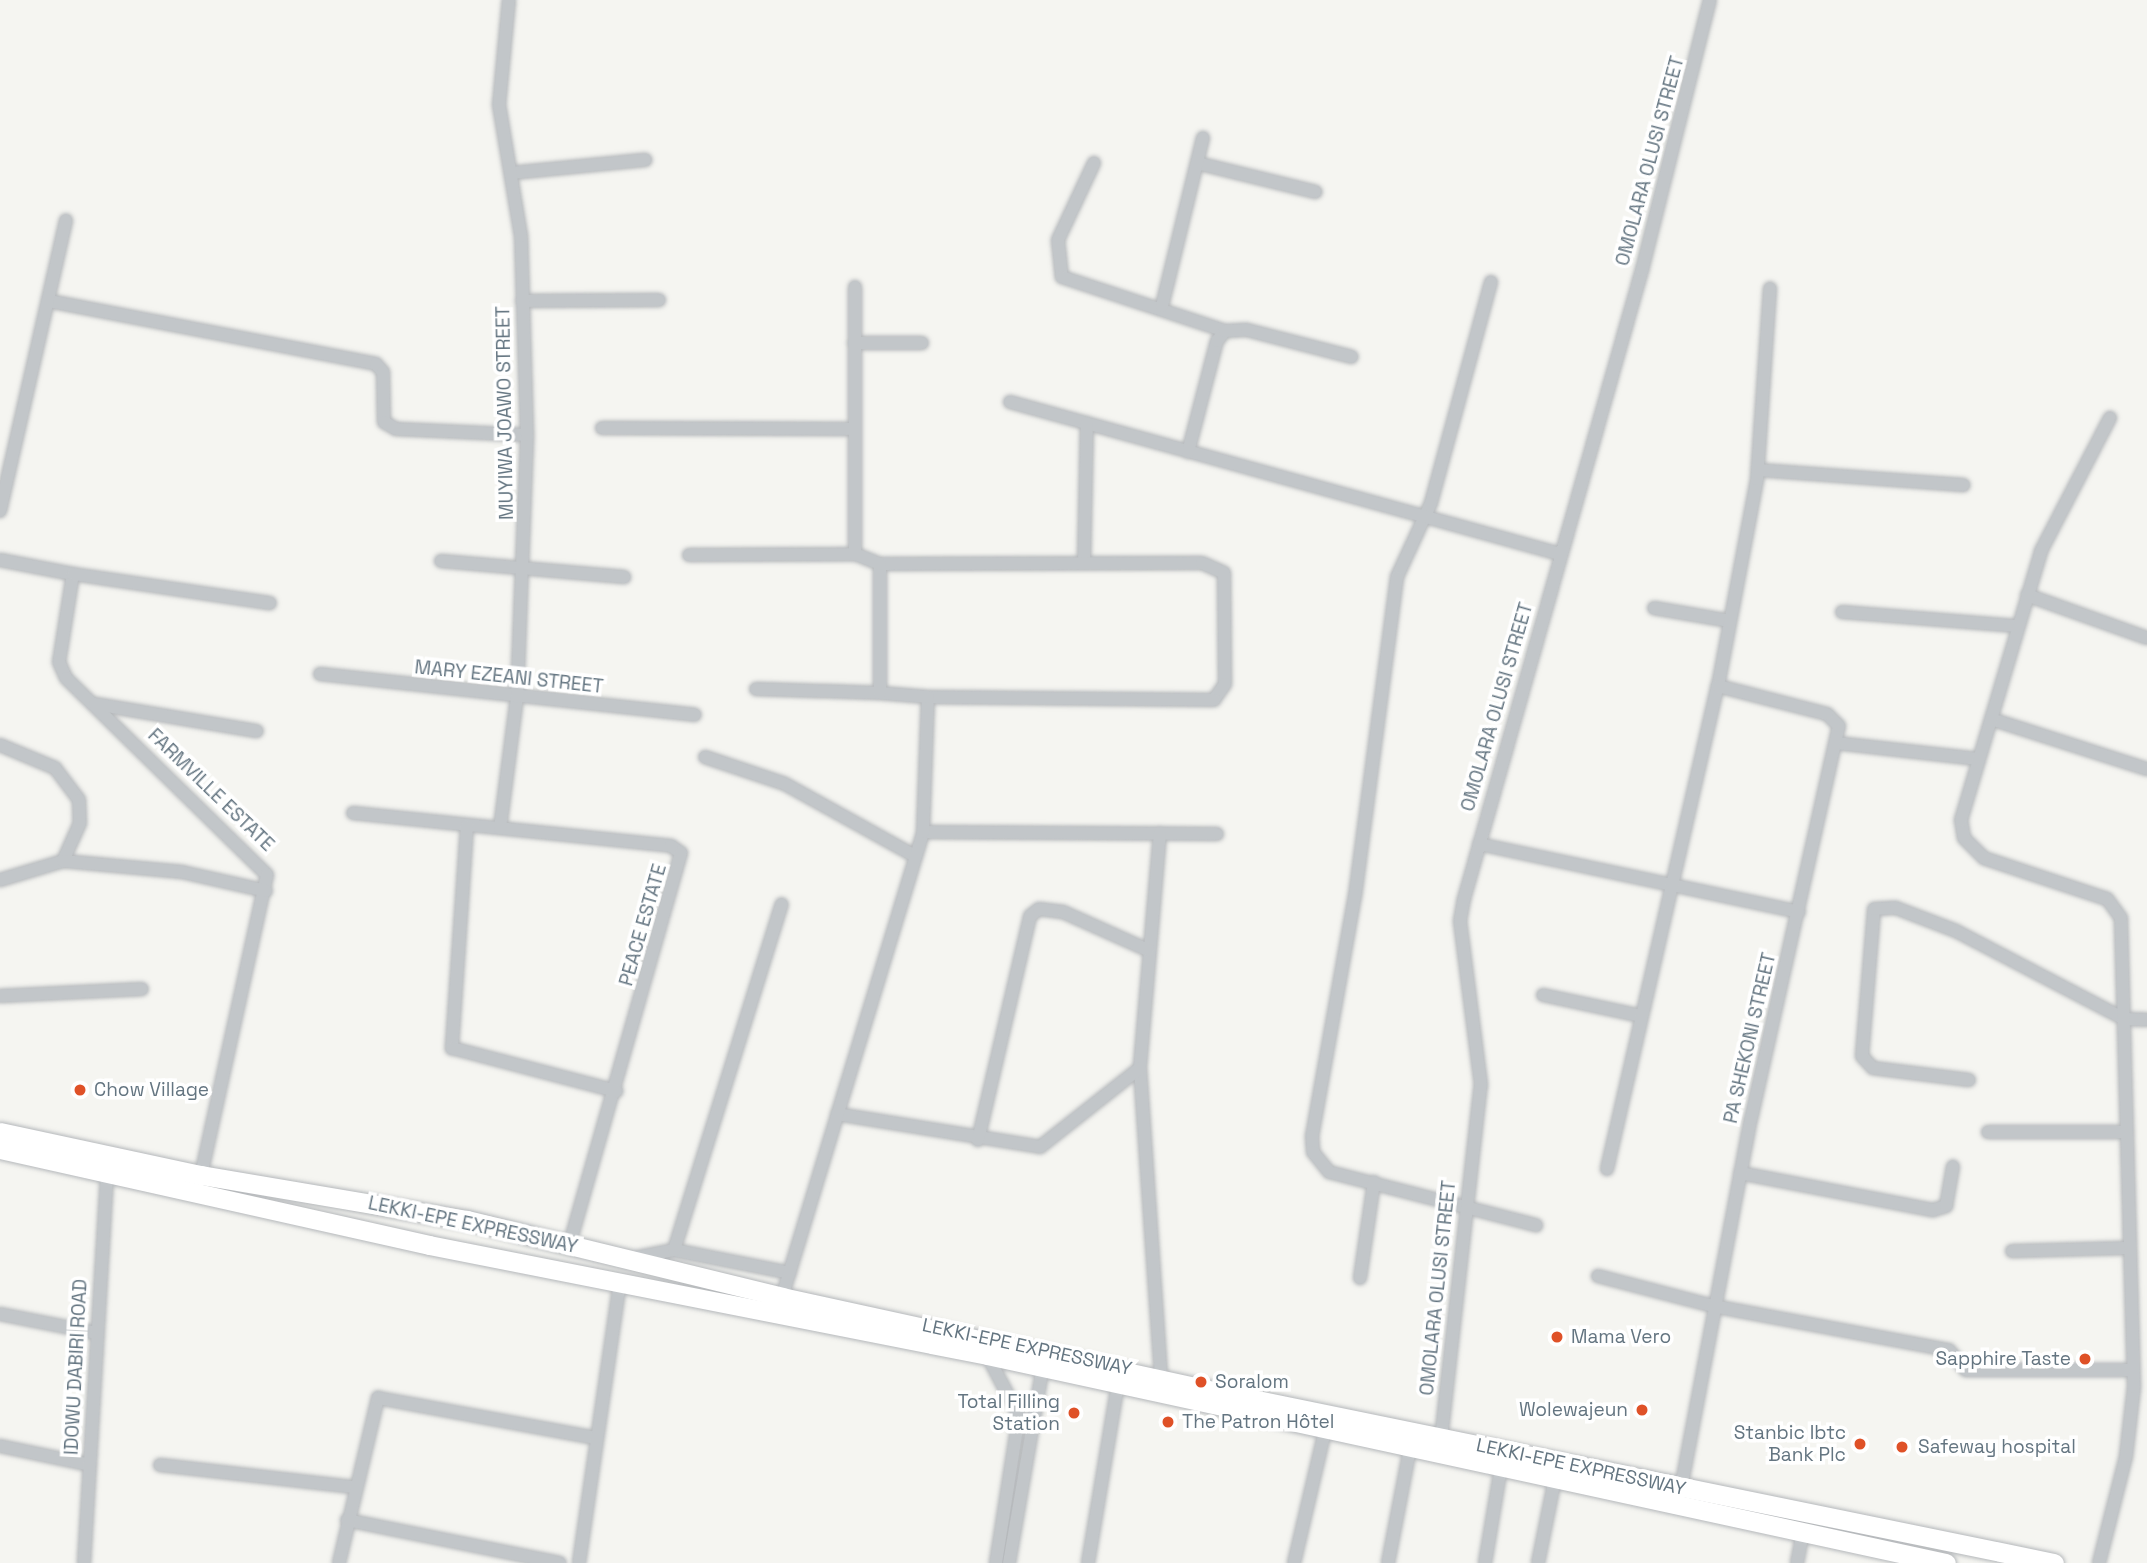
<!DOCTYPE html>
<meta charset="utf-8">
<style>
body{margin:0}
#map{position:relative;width:2147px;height:1563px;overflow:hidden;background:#f5f5f1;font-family:"Space Grotesk",sans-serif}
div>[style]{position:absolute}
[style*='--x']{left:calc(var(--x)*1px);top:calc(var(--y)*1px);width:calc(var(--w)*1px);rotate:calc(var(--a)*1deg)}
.roads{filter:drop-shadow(0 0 2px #b5b8bb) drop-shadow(0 0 2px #b5b8bb)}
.minor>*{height:12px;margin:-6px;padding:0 6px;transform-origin:6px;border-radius:6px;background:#c2c6c9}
.trunk>*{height:19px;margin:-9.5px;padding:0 9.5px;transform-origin:9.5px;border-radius:9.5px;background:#fff}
.dots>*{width:19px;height:19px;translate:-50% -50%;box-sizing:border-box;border:4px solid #fff;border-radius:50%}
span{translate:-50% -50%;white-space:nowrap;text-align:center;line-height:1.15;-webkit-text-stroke:7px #fff;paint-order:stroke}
.street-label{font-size:19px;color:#647581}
.poi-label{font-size:19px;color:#647581}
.left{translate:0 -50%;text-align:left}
.right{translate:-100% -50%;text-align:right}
</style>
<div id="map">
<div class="roads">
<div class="minor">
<div style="--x:1094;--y:163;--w:85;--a:115.1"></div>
<div style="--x:1058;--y:240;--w:37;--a:84"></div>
<div style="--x:1062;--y:277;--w:172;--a:18.3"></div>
<div style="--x:1197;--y:163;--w:122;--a:13.7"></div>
<div style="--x:512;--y:173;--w:134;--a:-5.6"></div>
<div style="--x:1491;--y:282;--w:229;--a:105.2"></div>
<div style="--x:1431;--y:503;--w:81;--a:114.7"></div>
<div style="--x:1397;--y:577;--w:321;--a:97.5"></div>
<div style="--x:1355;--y:895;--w:245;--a:100.1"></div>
<div style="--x:1312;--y:1136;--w:16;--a:86"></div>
<div style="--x:1313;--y:1152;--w:26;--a:51"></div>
<div style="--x:1329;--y:1172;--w:214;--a:14.4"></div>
<div style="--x:49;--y:301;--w:333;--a:10.9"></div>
<div style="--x:376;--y:364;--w:11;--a:49"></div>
<div style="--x:383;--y:372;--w:50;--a:88.9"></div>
<div style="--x:384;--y:422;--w:14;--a:30"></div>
<div style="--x:396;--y:429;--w:131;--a:2.6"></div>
<div style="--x:522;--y:301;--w:137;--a:-0.4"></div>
<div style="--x:1162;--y:306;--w:173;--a:-76.3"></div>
<div style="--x:854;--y:343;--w:68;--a:0"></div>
<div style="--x:1010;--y:402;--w:571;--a:15.45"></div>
<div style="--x:602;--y:428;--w:252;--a:0.2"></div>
<div style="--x:1188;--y:452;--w:115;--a:-75.4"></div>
<div style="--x:1217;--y:341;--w:13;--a:-51"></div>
<div style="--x:1225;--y:331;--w:22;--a:-3"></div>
<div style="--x:1247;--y:330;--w:108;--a:14.4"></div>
<div style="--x:1758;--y:470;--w:206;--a:4.2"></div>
<div style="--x:0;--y:511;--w:298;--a:-77.2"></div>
<div style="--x:689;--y:555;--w:166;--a:-0.3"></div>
<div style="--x:0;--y:560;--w:74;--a:10.9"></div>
<div style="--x:73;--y:574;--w:89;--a:99"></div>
<div style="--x:59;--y:662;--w:17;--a:66"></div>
<div style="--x:66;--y:678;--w:281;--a:44.4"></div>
<div style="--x:267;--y:875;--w:307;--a:102.4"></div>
<div style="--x:441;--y:561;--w:184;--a:5"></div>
<div style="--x:1084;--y:563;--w:140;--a:-88.8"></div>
<div style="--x:880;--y:564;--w:322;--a:-0.2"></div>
<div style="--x:1202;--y:563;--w:24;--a:24"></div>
<div style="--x:1224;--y:573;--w:111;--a:89.5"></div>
<div style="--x:1225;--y:684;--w:19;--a:125"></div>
<div style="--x:1214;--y:700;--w:286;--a:-179.4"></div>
<div style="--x:73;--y:574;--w:199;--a:8.4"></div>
<div style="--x:2027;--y:595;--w:127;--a:19.7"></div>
<div style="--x:1654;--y:608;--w:77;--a:9.7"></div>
<div style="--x:1842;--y:612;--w:176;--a:4.6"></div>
<div style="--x:320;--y:674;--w:377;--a:6.2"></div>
<div style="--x:756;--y:689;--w:124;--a:1.8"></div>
<div style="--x:95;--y:704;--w:164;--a:9.5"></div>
<div style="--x:1991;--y:719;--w:164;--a:17.8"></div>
<div style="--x:1836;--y:743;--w:143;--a:6.4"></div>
<div style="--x:0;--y:745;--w:60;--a:22.7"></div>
<div style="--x:55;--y:768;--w:40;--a:53"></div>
<div style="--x:79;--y:800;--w:23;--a:88"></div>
<div style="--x:80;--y:823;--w:42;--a:114.1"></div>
<div style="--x:705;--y:757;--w:84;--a:18.6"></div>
<div style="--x:785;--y:784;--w:146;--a:29"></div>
<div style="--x:353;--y:813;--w:320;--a:5.9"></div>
<div style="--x:671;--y:846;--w:12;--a:35"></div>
<div style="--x:681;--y:853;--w:408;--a:105.9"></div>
<div style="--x:467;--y:826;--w:223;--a:93.9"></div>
<div style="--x:452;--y:1048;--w:170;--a:14.7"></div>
<div style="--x:500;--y:828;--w:132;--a:-82.6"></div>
<div style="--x:517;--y:697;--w:262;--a:-87.8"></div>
<div style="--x:527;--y:435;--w:199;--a:-91.7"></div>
<div style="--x:521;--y:236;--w:133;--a:-99.5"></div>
<div style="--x:499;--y:105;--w:105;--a:-84.6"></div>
<div style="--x:923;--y:832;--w:294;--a:0.4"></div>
<div style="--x:1160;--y:833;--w:236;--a:94.9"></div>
<div style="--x:1140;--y:1068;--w:309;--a:86.1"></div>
<div style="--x:1479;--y:844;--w:327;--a:12"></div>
<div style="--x:0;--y:880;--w:66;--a:-16.8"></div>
<div style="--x:63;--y:861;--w:120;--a:5.3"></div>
<div style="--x:182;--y:872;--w:86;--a:12.7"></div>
<div style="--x:1543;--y:995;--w:100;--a:12.1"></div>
<div style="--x:0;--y:996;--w:142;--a:-2.8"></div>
<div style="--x:1969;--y:1080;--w:97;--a:-172.9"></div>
<div style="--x:1873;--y:1068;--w:16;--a:-133"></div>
<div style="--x:1862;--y:1056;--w:147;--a:-85.3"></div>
<div style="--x:1874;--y:909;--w:22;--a:-3"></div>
<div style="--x:1896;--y:908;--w:64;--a:21"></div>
<div style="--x:1956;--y:931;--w:190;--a:27.6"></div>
<div style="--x:2124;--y:1019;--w:23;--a:2"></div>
<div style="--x:837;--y:1114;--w:206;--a:9.2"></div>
<div style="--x:1040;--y:1147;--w:127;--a:-38.3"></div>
<div style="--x:1988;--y:1132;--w:139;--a:0"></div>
<div style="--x:978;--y:1140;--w:230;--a:-76.9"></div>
<div style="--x:1030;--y:916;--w:11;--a:-38"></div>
<div style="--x:1039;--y:909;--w:24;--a:7"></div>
<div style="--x:1063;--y:912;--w:93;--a:24.1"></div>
<div style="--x:1607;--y:1169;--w:496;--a:-77.1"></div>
<div style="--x:1718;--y:686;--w:211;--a:-79.3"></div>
<div style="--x:1757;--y:479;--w:191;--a:-86.1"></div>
<div style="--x:1740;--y:1173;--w:197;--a:10.9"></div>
<div style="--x:1933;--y:1210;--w:14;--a:-17"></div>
<div style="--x:1946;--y:1206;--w:40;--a:-80"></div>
<div style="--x:674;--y:1250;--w:118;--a:11.2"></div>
<div style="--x:2012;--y:1251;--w:116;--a:-1.5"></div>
<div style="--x:634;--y:1258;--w:41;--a:-11.3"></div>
<div style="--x:674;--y:1250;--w:362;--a:-72.7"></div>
<div style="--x:1598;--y:1276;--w:119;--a:14.6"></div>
<div style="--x:1713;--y:1306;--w:240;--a:10.6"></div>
<div style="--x:1949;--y:1350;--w:26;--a:50"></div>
<div style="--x:1966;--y:1370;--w:167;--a:0"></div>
<div style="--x:1360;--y:1278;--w:97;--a:-81.7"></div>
<div style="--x:782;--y:1297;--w:486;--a:-73.1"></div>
<div style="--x:923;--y:832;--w:135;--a:-87.9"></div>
<div style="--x:928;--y:697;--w:48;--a:-175.2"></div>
<div style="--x:880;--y:693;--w:129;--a:-90"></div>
<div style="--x:880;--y:564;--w:27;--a:-158"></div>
<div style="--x:855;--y:554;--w:267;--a:-90"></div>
<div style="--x:0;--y:1314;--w:98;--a:11.2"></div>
<div style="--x:987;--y:1355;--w:69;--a:62.3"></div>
<div style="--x:1019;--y:1416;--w:149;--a:98.9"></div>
<div style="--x:1441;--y:1439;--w:356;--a:-83.6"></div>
<div style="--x:1481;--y:1085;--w:165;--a:-97.3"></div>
<div style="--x:1460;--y:921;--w:22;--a:-80"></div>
<div style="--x:1464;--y:899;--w:654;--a:-74.2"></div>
<div style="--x:1642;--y:270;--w:278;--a:-75.9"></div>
<div style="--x:0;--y:1446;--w:92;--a:11.9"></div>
<div style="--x:160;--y:1465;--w:193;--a:6.5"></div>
<div style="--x:1681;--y:1488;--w:376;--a:-79.3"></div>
<div style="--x:1751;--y:1119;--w:403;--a:-77.4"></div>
<div style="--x:1839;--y:726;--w:17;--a:-135"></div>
<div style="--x:1827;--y:714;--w:113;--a:-165.6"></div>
<div style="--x:347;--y:1520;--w:217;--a:11.4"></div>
<div style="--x:84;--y:1563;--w:392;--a:-86.6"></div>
<div style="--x:339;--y:1563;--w:170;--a:-76.7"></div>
<div style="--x:378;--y:1398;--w:221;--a:10.4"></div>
<div style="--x:579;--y:1563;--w:285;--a:-81.7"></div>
<div style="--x:1009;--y:1563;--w:199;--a:-80.2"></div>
<div style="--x:1088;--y:1563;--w:182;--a:-80.5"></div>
<div style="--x:1294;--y:1563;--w:136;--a:-76.8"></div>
<div style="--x:1388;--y:1563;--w:116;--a:-79.1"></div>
<div style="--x:1485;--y:1563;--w:97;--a:-80.5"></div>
<div style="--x:1538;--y:1563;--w:86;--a:-78.6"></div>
<div style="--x:1797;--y:1563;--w:32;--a:-79"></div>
<div style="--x:2099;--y:1563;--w:110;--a:-75.8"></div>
<div style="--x:2126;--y:1456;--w:69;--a:-83.4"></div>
<div style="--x:2134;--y:1387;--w:469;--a:-91.6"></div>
<div style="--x:2121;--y:918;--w:24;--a:-126"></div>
<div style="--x:2107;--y:899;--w:130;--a:-161.6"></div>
<div style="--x:1984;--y:858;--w:28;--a:-135"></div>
<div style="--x:1964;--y:838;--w:18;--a:-99"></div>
<div style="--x:1961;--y:820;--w:281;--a:-73.4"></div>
<div style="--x:2041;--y:551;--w:150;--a:-62.6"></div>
</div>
<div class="trunk">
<div style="--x:0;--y:1132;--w:206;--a:12.1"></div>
<div style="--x:201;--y:1175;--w:270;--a:9.6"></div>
<div style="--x:467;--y:1220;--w:324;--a:13.7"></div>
<div style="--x:782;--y:1297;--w:451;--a:12.3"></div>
<div style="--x:1223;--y:1393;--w:848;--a:11.56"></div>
<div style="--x:0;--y:1149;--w:440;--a:12.6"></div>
<div style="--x:429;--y:1245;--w:569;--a:11.15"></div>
<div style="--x:987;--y:1355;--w:981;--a:12.24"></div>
</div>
</div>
<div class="dots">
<div style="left:80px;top:1090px;background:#df5127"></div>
<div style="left:1557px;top:1337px;background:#df5127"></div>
<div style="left:2085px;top:1359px;background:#df5127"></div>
<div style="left:1201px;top:1382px;background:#df5127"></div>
<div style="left:1642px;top:1410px;background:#df5127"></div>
<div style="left:1074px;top:1413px;background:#df5127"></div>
<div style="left:1168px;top:1422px;background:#df5127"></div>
<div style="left:1860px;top:1444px;background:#df5127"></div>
<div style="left:1902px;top:1447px;background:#df5127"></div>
</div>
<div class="street-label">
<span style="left:1650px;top:161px;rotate:-75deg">OMOLARA OLUSI STREET</span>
<span style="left:505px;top:413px;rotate:-91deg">MUYIWA JOAWO STREET</span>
<span style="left:509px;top:677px;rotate:6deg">MARY EZEANI STREET</span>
<span style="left:1497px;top:707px;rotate:-74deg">OMOLARA OLUSI STREET</span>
<span style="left:211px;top:790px;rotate:44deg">FARMVILLE ESTATE</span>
<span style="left:643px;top:925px;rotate:-74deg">PEACE ESTATE</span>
<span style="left:1750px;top:1038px;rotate:-77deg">PA SHEKONI STREET</span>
<span style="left:473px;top:1225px;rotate:12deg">LEKKI-EPE EXPRESSWAY</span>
<span style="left:1438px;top:1288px;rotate:-84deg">OMOLARA OLUSI STREET</span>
<span style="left:1027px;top:1347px;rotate:12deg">LEKKI-EPE EXPRESSWAY</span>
<span style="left:76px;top:1367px;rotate:-87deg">IDOWU DABIRI ROAD</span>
<span style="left:1581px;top:1467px;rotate:12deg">LEKKI-EPE EXPRESSWAY</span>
</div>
<div class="poi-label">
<span class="left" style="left:94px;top:1090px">Chow Village</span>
<span class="left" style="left:1571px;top:1337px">Mama Vero</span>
<span class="right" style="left:2071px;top:1359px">Sapphire Taste</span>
<span class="left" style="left:1215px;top:1382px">Soralom</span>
<span class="right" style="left:1060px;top:1413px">Total Filling<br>Station</span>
<span class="right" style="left:1628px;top:1410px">Wolewajeun</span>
<span class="left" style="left:1182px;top:1422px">The Patron Hôtel</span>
<span class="right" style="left:1846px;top:1444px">Stanbic Ibtc<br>Bank Plc</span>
<span class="left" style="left:1918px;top:1447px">Safeway hospital</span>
</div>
</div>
